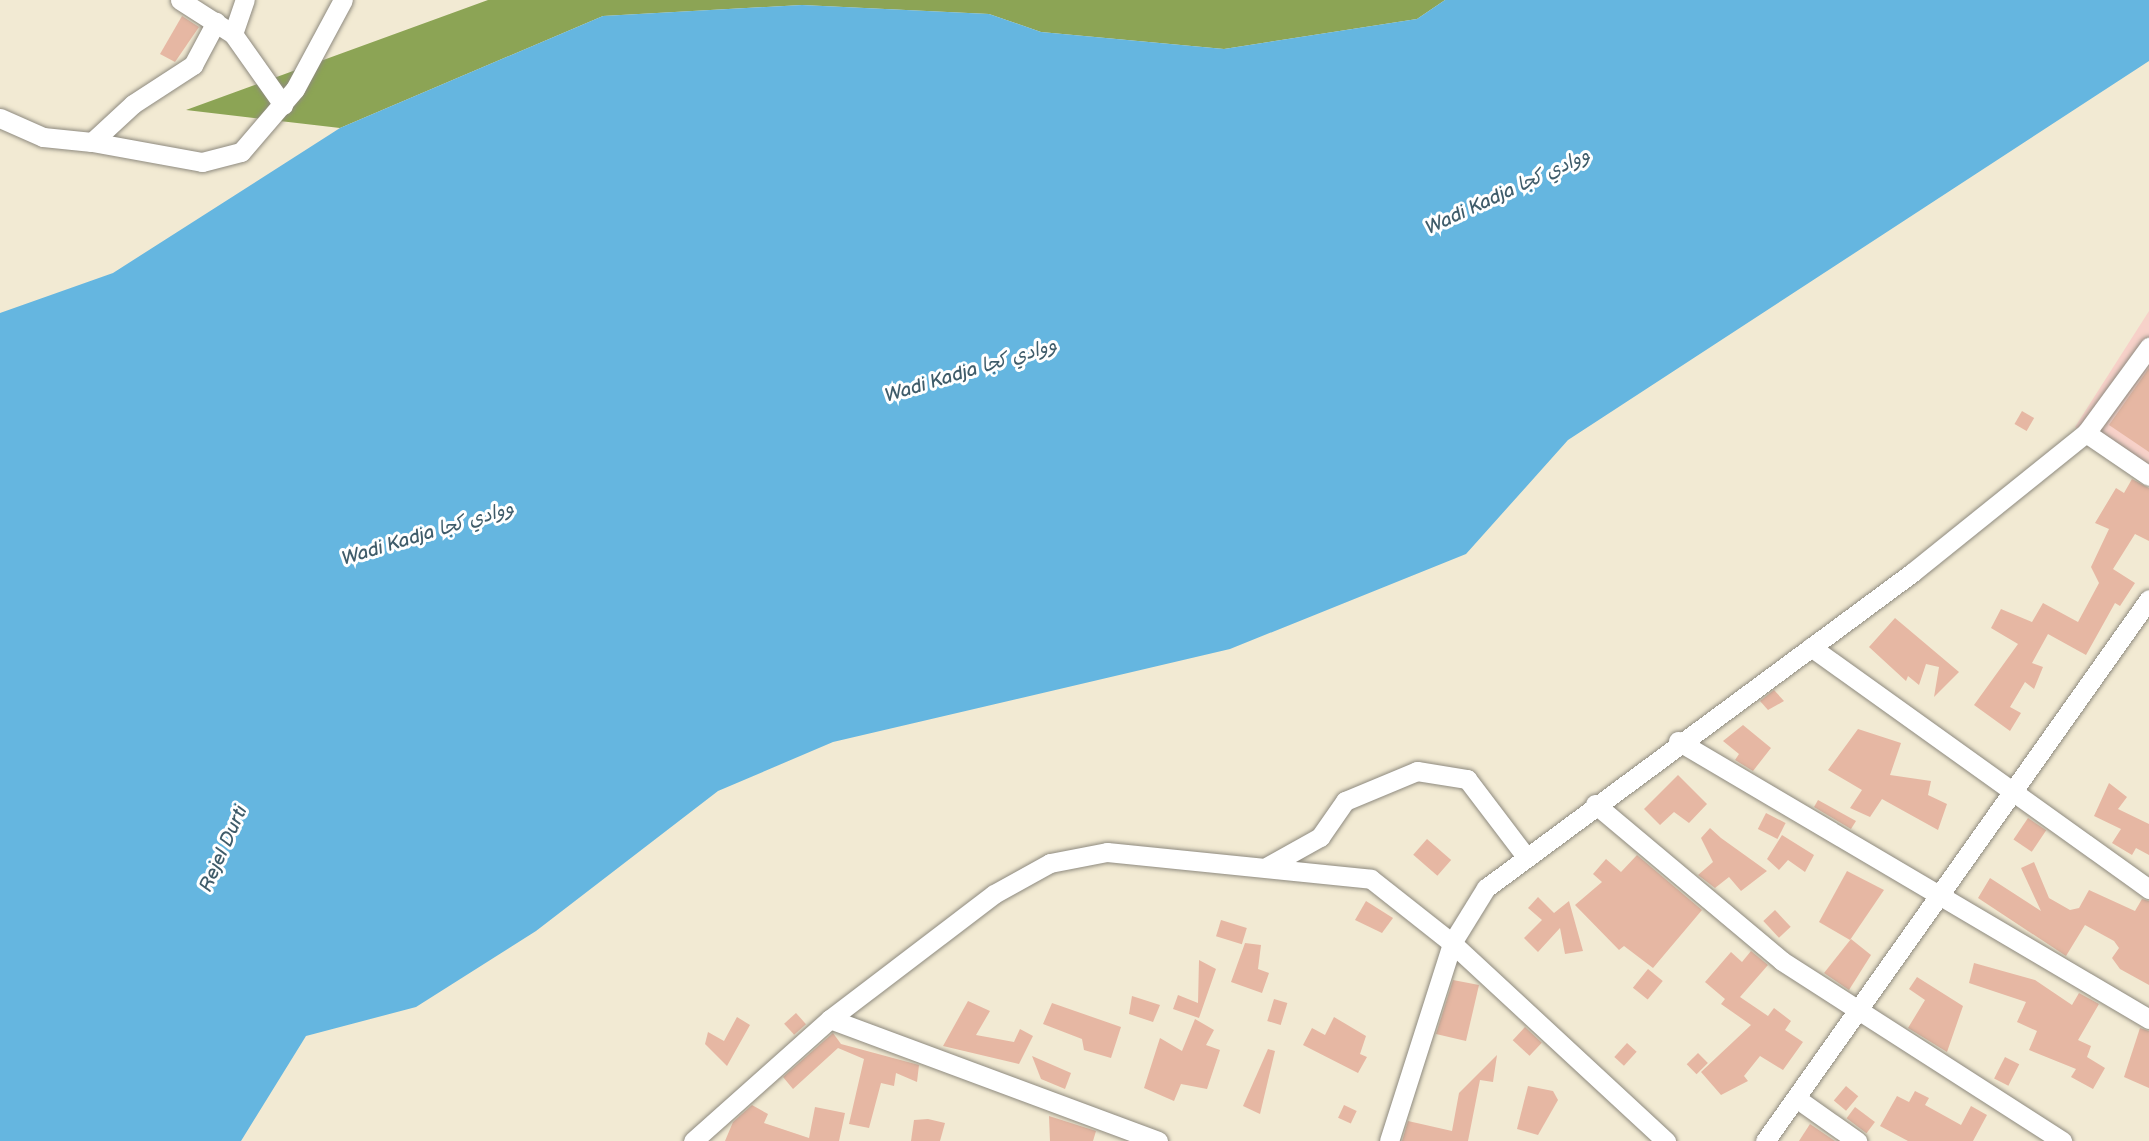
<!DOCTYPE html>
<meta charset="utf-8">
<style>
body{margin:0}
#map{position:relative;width:2149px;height:1141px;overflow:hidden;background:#f2ead3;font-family:"Balsamiq Sans","Playpen Sans Arabic",sans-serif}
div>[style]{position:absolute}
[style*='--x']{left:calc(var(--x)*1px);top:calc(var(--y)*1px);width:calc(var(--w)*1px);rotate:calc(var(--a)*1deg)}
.built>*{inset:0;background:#f7d1c9}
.forest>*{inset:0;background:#8ca455}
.water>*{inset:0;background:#65b6e0}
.building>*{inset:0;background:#e6b7a3;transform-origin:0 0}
.roads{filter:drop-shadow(0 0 2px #8e8a7f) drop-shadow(0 0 2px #8e8a7f)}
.minor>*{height:19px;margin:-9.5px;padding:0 9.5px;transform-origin:9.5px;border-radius:9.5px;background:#fff}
span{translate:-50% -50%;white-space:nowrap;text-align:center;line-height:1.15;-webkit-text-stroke:6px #fff;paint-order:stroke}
.water-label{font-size:19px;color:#3f5c6a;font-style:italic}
</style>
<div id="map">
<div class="built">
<div style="clip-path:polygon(2149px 311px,2149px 471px,2075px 427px)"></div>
</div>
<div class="forest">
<div style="clip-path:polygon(488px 0,1445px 0,1417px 19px,1224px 49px,1041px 32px,989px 14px,802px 5px,603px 16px,340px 128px,186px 110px)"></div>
</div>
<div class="water">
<div style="clip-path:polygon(1445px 0,2149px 0,2149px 61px,1568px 440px,1466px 554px,1230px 649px,833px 742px,718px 791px,536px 931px,416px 1007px,306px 1036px,241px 1141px,0 1141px,0 313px,113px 273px,340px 128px,603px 16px,802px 5px,989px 14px,1041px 32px,1224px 49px,1417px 19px)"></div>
</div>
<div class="building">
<div style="clip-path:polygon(182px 16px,199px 27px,175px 62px,160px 54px)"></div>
<div style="clip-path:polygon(2149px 368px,2149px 461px,2149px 452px,2109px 425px)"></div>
<div style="left:2022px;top:411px;width:14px;height:15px;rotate:30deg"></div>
<div style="clip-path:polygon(2132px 479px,2149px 488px,2149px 541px,2135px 534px,2113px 569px,2135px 583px,2120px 606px,2115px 603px,2086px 655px,2048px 634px,2032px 663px,2043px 667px,2034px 689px,2025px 682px,2010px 707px,2021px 713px,2010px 731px,1974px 705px,2018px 644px,1991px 628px,2001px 609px,2032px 622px,2043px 603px,2078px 622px,2099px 583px,2091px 567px,2109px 529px,2095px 523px,2116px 488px,2124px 493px)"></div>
<div style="clip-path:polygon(1895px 618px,1959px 672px,1934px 697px,1939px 667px,1926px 664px,1919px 685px,1908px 676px,1906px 681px,1869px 647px)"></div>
<div style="clip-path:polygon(1774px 690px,1784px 701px,1768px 710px,1760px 701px)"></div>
<div style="clip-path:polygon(1743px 725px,1771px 748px,1753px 771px,1735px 760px,1739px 754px,1723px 741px)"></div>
<div style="clip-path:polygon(1858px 729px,1901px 743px,1890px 775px,1931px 781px,1928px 795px,1947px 804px,1938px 830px,1882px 799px,1870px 817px,1850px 808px,1862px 790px,1828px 770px)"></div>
<div style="clip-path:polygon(1678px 775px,1707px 804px,1689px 823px,1674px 812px,1660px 825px,1644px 809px)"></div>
<div style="clip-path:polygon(2109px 783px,2127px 797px,2118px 809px,2149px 824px,2149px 855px,2136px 848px,2132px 855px,2112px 843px,2121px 829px,2094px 816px)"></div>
<div style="clip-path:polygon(1818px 800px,1856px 821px,1851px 829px,1814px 807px)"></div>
<div style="left:1766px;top:813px;width:22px;height:18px;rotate:27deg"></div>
<div style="left:2028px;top:818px;width:22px;height:26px;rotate:34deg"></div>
<div style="clip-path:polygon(1710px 828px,1721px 838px,1767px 871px,1741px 891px,1729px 877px,1715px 888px,1698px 875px,1713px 862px,1701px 838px)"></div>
<div style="clip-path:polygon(1782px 835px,1814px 855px,1805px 872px,1788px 860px,1779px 870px,1767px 859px)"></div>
<div style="left:1427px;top:839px;width:32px;height:21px;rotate:41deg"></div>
<div style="clip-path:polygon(1637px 855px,1702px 910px,1653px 968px,1624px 946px,1619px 950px,1575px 905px,1602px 882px,1593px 874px,1606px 859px,1621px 872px)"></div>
<div style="clip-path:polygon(2034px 862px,2049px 898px,2070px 910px,2079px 908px,2089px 890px,2135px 911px,2142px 899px,2149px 901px,2149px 985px,2120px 969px,2112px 958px,2119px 948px,2114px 941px,2085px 925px,2066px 956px,1978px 898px,1990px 878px,2041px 911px,2021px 868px)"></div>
<div style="clip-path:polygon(1847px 871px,1884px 890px,1850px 940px,1819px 922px)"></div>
<div style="clip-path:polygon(1538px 897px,1554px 913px,1569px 901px,1583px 951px,1565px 954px,1560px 928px,1538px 952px,1524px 938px,1542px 920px,1528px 908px)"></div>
<div style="clip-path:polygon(1366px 901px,1393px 918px,1382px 933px,1355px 920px)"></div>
<div style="left:1775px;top:910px;width:23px;height:16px;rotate:47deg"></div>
<div style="left:1221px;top:920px;width:27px;height:17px;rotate:17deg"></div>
<div style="clip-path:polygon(1851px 939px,1871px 955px,1849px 990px,1824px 973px)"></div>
<div style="clip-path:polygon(1245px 943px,1261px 945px,1258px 969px,1269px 973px,1262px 993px,1231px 982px)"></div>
<div style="clip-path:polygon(1751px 951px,1768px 965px,1740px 997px,1768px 1016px,1774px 1008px,1791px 1021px,1785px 1030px,1803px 1042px,1783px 1070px,1760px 1056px,1744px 1076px,1748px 1081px,1721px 1095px,1701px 1072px,1751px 1025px,1721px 1004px,1725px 999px,1705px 982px,1731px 952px,1742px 962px)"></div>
<div style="clip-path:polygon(1199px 960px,1216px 969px,1199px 1018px,1173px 1009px,1178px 995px,1198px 1003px)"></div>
<div style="clip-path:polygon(1974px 963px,2035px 980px,2072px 1005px,2079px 993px,2099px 1004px,2078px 1040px,2091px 1046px,2087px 1057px,2105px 1068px,2093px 1089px,2071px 1077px,2076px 1069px,2029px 1050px,2037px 1031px,2017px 1022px,2026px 1002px,1969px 983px)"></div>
<div style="left:1648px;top:969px;width:19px;height:24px;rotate:39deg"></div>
<div style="clip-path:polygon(1917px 977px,1963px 1006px,1947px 1052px,1908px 1028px,1925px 1000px,1909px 989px)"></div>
<div style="clip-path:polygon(1453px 980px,1479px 985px,1466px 1041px,1436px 1034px)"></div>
<div style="clip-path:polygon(1132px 996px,1160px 1005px,1153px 1022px,1129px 1014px)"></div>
<div style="left:1274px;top:999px;width:14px;height:23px;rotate:17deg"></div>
<div style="clip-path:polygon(968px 1001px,990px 1011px,976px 1035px,1014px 1042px,1020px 1029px,1033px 1036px,1019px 1064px,943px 1046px)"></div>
<div style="clip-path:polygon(1052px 1003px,1121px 1027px,1111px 1058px,1084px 1050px,1082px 1039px,1043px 1024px)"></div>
<div style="left:796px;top:1013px;width:15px;height:16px;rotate:48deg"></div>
<div style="clip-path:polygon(737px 1017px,750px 1025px,727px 1066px,705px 1044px,708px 1032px,724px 1041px)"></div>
<div style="clip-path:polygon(1334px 1017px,1366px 1036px,1360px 1054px,1367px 1057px,1358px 1073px,1303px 1045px,1312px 1028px,1325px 1035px)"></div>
<div style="clip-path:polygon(1195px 1019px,1214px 1030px,1206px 1045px,1220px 1050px,1207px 1089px,1181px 1084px,1174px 1101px,1144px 1088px,1160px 1038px,1182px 1051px)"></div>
<div style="left:1525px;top:1027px;width:23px;height:18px;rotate:43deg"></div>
<div style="clip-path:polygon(2140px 1028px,2149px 1031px,2149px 1088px,2124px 1077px)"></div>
<div style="clip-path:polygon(833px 1033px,841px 1044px,919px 1065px,917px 1082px,896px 1073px,894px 1086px,881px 1083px,869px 1128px,849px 1124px,864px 1059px,838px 1048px,793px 1089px,783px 1077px)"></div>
<div style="left:1627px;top:1043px;width:13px;height:19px;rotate:42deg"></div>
<div style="clip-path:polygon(1268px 1049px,1275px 1051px,1260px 1114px,1243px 1106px)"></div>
<div style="left:1698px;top:1053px;width:14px;height:16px;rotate:45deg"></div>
<div style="clip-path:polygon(1497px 1055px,1493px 1082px,1480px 1080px,1468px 1141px,1402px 1141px,1408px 1121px,1452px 1131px,1459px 1093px)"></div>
<div style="clip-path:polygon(1032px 1056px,1071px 1073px,1065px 1089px,1041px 1079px)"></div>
<div style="left:2005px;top:1057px;width:16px;height:24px;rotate:27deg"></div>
<div style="clip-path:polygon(1528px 1086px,1553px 1091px,1558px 1100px,1538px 1135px,1517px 1129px)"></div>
<div style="left:1846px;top:1086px;width:16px;height:19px;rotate:40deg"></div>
<div style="clip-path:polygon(1915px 1091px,1929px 1098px,1925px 1105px,1961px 1125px,1971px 1106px,1987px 1115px,1973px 1141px,1908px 1141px,1880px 1126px,1897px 1096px,1909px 1102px)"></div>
<div style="clip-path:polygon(752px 1105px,768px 1114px,764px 1123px,809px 1138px,815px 1107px,845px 1113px,839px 1141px,725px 1141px,733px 1122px)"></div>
<div style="left:1344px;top:1105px;width:14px;height:14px;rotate:25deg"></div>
<div style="left:1855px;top:1107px;width:25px;height:14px;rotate:37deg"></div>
<div style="clip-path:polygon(1049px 1116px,1096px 1131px,1093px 1141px,1050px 1141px)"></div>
<div style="clip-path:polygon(928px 1119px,945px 1123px,940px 1141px,911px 1141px,914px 1120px)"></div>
<div style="clip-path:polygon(1810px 1124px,1835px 1141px,1799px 1141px)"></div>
</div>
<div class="roads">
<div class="minor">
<div style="--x:180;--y:0;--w:63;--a:32.7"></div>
<div style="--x:233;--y:34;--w:87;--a:54.8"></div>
<div style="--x:233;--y:34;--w:36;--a:-71"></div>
<div style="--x:0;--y:118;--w:47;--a:23.8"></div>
<div style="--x:43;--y:137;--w:49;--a:5.8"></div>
<div style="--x:92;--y:142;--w:56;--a:-42.8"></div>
<div style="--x:133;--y:104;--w:72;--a:-33"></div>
<div style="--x:193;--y:65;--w:49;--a:-61.9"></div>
<div style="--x:92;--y:142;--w:112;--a:10.3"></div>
<div style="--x:202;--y:162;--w:40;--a:-14.4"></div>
<div style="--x:241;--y:152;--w:83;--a:-49.4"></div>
<div style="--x:295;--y:89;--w:101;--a:-61.7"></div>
<div style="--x:2086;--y:433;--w:76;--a:34.3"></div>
<div style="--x:1811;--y:647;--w:416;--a:35.6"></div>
<div style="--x:1678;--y:741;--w:547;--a:30.55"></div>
<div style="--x:1595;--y:804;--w:244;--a:40"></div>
<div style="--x:1782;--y:961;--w:333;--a:32.7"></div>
<div style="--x:1268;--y:866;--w:60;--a:-29.1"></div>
<div style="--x:1320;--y:837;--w:44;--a:-55.2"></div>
<div style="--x:1345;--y:801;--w:78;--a:-22.6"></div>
<div style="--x:1417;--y:771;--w:51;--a:9.1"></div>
<div style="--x:1467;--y:779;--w:94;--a:52.8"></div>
<div style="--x:830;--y:1019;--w:350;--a:20.4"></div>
<div style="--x:1796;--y:1098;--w:75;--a:35.2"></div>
<div style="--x:693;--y:1141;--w:183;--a:-41.7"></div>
<div style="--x:830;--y:1019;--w:206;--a:-37.3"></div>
<div style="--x:994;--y:894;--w:64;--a:-29"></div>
<div style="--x:1050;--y:863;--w:58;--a:-10.9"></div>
<div style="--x:1107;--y:852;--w:265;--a:5.8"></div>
<div style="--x:1371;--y:879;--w:103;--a:38.3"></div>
<div style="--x:1452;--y:943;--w:292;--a:42.8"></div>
<div style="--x:1389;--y:1141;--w:208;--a:-72.3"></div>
<div style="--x:1452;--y:943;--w:65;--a:-58.3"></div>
<div style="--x:1486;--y:888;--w:531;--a:-36.5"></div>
<div style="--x:1913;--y:572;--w:222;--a:-38.8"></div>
<div style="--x:2086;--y:433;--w:107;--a:-53.8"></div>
<div style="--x:1765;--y:1141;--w:664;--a:-54.68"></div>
</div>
</div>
<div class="water-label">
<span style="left:1508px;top:192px;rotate:-25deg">Wadi Kadja ووادي كجا</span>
<span style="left:971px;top:371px;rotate:-17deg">Wadi Kadja ووادي كجا</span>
<span style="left:428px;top:534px;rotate:-17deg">Wadi Kadja ووادي كجا</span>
<span style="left:224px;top:849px;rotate:-66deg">Rejel Durti</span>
</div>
</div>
